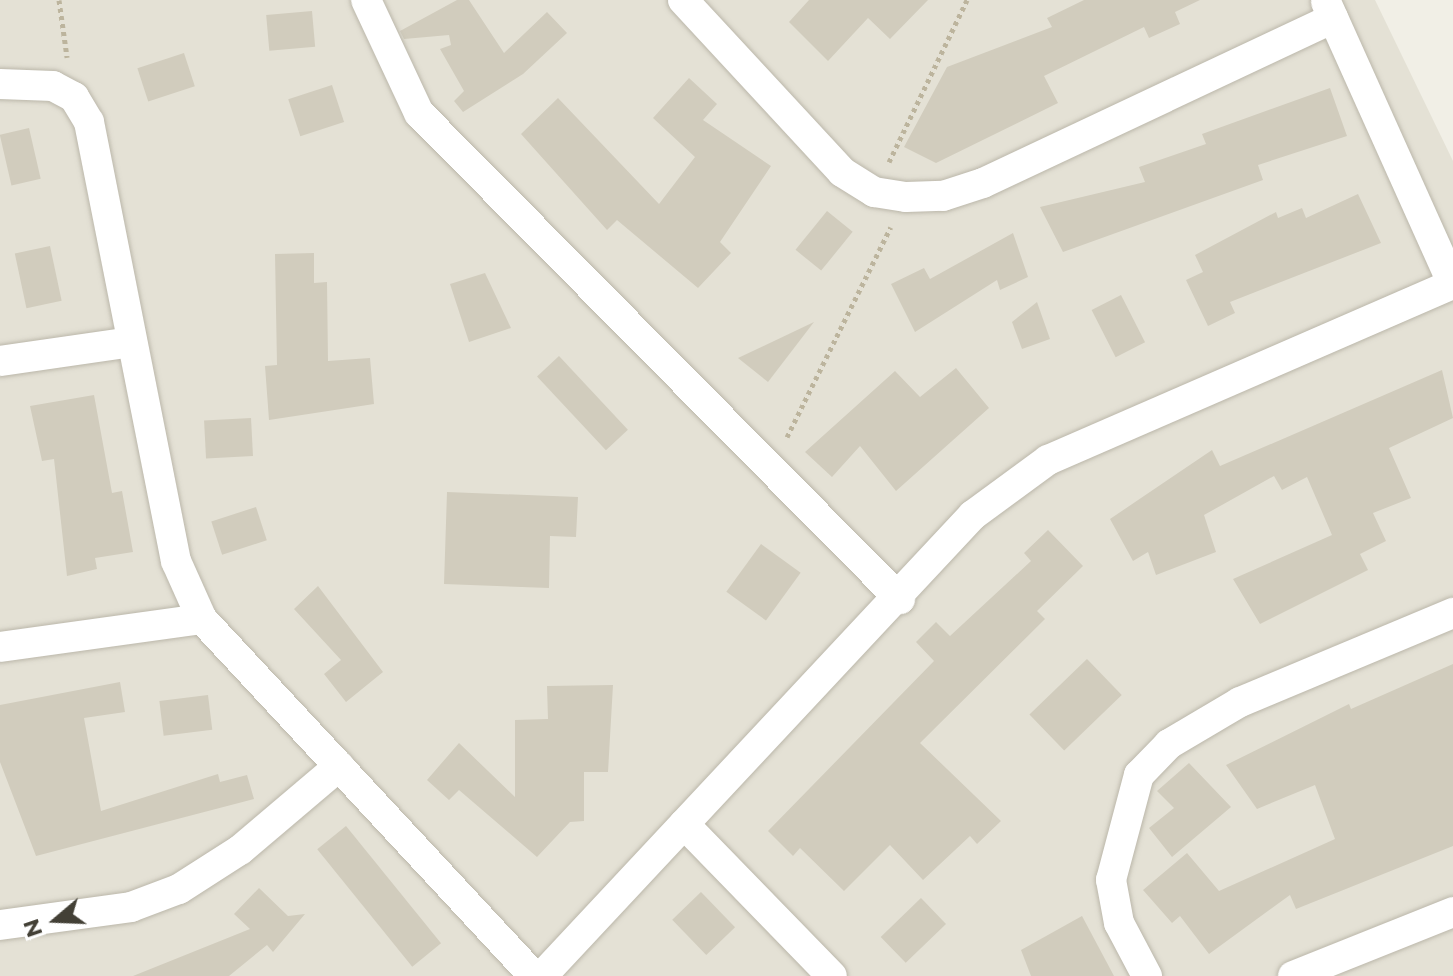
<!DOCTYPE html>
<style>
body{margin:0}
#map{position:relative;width:1453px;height:976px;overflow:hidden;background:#f1efe6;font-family:Montserrat,sans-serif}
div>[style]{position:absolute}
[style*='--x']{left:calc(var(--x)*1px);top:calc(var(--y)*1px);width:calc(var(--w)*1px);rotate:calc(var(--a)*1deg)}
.residential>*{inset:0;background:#e4e1d5}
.building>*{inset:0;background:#d1ccbd;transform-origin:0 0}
.path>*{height:5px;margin-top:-2.5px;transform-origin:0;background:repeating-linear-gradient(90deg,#bcb49d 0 4px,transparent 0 8px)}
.roads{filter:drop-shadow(0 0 2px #bbb7aa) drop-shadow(0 0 2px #bbb7aa)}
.minor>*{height:30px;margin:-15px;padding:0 15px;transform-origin:15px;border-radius:15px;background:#fff}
span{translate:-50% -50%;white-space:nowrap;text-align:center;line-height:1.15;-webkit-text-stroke:6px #fff;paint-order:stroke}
.north{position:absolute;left:16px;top:880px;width:80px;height:80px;-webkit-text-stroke:6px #fff;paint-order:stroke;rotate:251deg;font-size:22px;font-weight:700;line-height:32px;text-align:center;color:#434036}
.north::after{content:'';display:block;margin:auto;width:28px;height:36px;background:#434036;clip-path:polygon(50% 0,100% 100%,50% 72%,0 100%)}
</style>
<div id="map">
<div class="residential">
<div style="clip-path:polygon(0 0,1375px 0,1453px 161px,1453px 976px,0 976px)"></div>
</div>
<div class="building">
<div style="clip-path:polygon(457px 0,469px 0,504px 53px,547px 12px,567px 33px,523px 74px,463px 112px,454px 101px,464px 91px,440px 49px,451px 45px,449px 35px,404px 39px,400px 31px)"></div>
<div style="clip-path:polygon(809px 0,928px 0,890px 39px,868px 18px,828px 61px,789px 22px)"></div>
<div style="clip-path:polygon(1084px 0,1200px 0,1175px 12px,1180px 24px,1149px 38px,1144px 27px,1044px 76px,1058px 103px,936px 163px,904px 147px,947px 67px,1052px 27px,1047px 18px)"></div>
<div style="left:312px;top:11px;width:36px;height:46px;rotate:85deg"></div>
<div style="left:184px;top:53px;width:35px;height:49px;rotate:72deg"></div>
<div style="clip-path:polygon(689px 78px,717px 104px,703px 120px,771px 166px,720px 242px,731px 253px,698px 288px,617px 220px,607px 230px,521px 134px,558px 98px,659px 204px,695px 157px,653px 118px)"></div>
<div style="left:332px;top:85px;width:39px;height:46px;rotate:72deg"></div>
<div style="clip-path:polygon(1330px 88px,1347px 136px,1258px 165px,1263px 180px,1063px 252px,1040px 207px,1145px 182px,1139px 167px,1206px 144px,1202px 134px)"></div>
<div style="left:29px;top:128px;width:52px;height:30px;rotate:77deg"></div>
<div style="clip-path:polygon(1358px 194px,1381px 243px,1230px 302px,1235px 313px,1208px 326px,1186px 280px,1203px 272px,1195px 255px,1276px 212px,1278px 218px,1302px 208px,1306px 218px)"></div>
<div style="left:827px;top:211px;width:33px;height:50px;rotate:39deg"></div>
<div style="clip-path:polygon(1013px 233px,1028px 277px,1000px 290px,997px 280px,915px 332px,891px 284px,924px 268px,930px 279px)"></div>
<div style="left:50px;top:246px;width:56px;height:36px;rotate:78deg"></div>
<div style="clip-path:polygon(314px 253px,314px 283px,327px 282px,328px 361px,370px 358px,374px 404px,269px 420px,265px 366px,277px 365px,275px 254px)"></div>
<div style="clip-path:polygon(485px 273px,511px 328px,469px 342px,450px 284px)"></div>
<div style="left:1121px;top:295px;width:53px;height:33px;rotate:63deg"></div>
<div style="clip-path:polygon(1037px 302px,1050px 339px,1022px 349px,1012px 322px)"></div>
<div style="clip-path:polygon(814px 322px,768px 382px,738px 358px)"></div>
<div style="left:559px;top:356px;width:101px;height:30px;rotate:47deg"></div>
<div style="clip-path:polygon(956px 368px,989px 408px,896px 491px,860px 446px,832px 477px,805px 452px,895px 371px,920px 397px)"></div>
<div style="clip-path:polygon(1442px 370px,1453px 418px,1389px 448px,1411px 498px,1373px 513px,1386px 541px,1360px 554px,1368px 570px,1260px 624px,1233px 579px,1332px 535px,1307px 477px,1282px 490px,1274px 476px,1204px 515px,1216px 552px,1156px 575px,1148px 552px,1133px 561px,1110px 519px,1212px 450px,1220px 466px)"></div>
<div style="clip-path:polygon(94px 395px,112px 493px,122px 491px,133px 552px,95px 558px,97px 569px,67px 576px,54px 459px,42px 461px,30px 406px)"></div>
<div style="left:251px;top:418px;width:38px;height:47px;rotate:87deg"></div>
<div style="clip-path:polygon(447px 492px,578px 497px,576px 537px,550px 536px,549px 588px,444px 584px)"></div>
<div style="left:256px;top:507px;width:35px;height:47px;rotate:72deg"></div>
<div style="clip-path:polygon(1048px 530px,1083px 566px,1037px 611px,1045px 619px,920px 743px,1001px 821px,977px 844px,970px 836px,923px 880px,890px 845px,844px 891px,800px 848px,793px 856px,768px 831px,934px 661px,916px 642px,936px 622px,950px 636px,1031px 561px,1024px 553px)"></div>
<div style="left:761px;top:544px;width:49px;height:59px;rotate:36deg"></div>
<div style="clip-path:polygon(318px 586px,383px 672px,346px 702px,324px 674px,341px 660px,294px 609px)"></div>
<div style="left:1087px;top:659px;width:50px;height:80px;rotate:46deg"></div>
<div style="clip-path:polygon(1453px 664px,1453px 846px,1296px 909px,1290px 895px,1209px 954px,1180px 916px,1172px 923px,1143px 890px,1187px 853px,1219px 891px,1335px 839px,1315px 785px,1257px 809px,1226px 765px,1349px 704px,1351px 709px)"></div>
<div style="clip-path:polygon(120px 682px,125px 712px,84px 718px,101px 811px,218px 774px,220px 782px,247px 775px,254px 799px,36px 856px,0 762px,0 705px)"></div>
<div style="clip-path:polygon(613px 685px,608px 772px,584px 772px,584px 821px,570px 822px,537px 857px,459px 790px,449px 800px,427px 780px,459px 743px,515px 797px,515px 720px,548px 719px,547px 686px)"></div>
<div style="left:208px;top:695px;width:35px;height:49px;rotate:83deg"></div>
<div style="clip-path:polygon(1189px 763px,1231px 807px,1172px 857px,1149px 828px,1174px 808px,1157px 791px)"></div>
<div style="left:346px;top:826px;width:151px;height:37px;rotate:51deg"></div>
<div style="clip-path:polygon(259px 888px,288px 916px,305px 914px,273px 952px,267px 945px,229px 976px,133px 976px,250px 929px,234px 914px)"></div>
<div style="left:701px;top:892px;width:49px;height:40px;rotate:46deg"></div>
<div style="left:921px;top:898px;width:36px;height:56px;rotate:46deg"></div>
<div style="clip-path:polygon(1082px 916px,1114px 976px,1031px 976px,1021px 950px)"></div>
</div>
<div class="path">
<div style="--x:59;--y:0;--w:58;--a:82"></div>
<div style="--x:889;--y:162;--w:180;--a:-64.3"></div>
<div style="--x:787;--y:437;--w:234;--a:-63.7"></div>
</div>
<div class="roads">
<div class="minor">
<div style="--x:366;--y:0;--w:125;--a:64.9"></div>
<div style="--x:419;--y:113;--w:684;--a:45.3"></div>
<div style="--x:683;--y:0;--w:234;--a:47.2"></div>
<div style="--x:842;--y:172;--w:38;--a:32"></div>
<div style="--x:874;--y:192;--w:32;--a:9"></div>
<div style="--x:906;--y:197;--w:37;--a:-2"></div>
<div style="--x:943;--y:196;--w:42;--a:-18"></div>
<div style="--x:983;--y:183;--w:387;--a:-25.2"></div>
<div style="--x:1326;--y:2;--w:309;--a:65.8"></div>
<div style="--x:0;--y:84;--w:53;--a:2.2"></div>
<div style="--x:53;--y:86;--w:24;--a:28"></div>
<div style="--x:74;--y:97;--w:29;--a:59"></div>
<div style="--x:89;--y:122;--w:448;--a:78.8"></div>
<div style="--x:176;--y:561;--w:64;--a:65.9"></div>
<div style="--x:202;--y:619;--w:488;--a:47.1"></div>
<div style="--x:0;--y:361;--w:133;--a:-8.2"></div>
<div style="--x:0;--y:647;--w:204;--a:-7.9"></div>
<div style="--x:684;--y:824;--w:212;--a:45.8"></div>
<div style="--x:0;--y:925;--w:132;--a:-7.8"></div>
<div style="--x:131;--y:907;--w:51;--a:-20.6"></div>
<div style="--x:179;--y:889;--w:72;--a:-32.6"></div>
<div style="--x:240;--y:850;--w:130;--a:-40.3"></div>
<div style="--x:542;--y:976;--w:631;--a:-46.93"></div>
<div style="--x:973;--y:515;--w:93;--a:-36.3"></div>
<div style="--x:1048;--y:460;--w:442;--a:-23.5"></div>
<div style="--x:1147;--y:976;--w:60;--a:-117.8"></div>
<div style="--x:1119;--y:923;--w:44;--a:-100.5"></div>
<div style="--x:1111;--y:880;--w:109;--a:-75.1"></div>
<div style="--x:1139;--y:775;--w:43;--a:-45.9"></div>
<div style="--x:1169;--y:744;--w:82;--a:-30.6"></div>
<div style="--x:1240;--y:702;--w:231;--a:-22.7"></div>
<div style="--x:1293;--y:976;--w:172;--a:-21.8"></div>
</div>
</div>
<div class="north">N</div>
</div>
